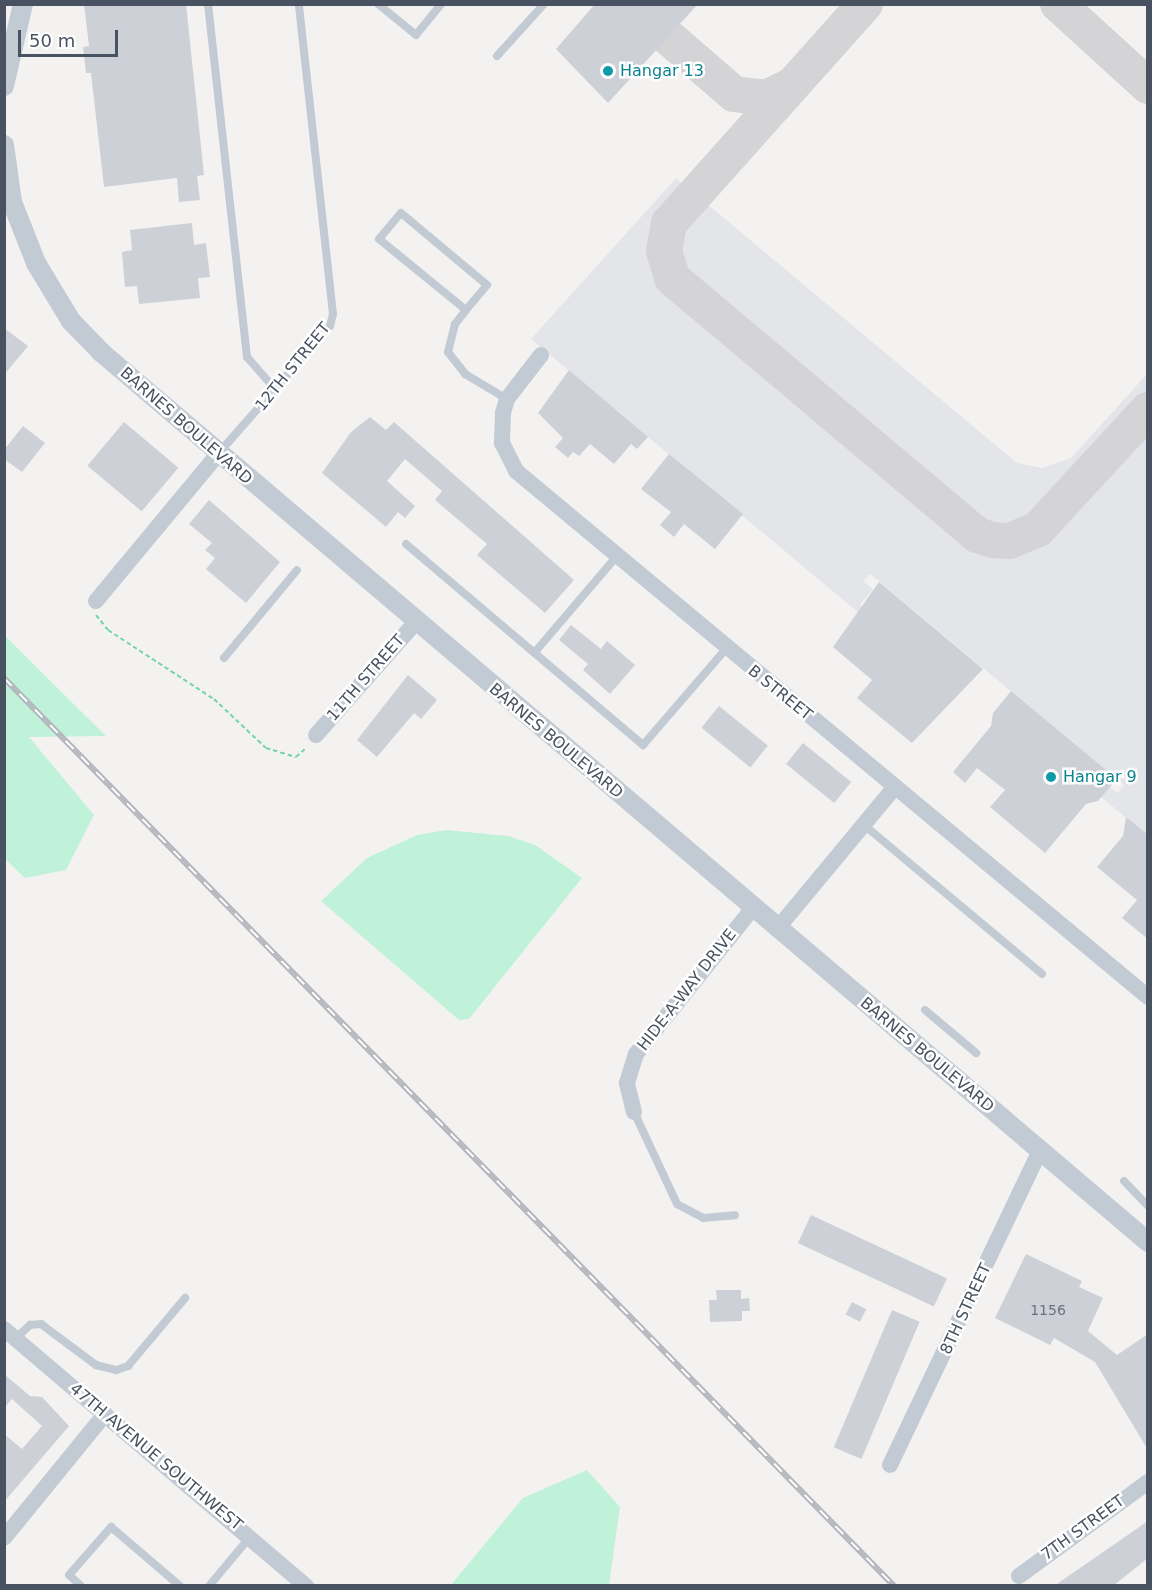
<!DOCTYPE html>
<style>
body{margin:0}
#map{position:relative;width:1152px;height:1590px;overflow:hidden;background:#f4f2f1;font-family:"DejaVu Sans",sans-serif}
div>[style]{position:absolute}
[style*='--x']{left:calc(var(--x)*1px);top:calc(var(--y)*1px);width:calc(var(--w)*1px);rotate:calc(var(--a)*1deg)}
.airport>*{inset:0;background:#e3e5e9}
.green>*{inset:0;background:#bff2d8}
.taxiway>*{height:36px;margin:-18px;padding:0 18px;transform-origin:18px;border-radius:18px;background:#d4d4d6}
.building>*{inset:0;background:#cdd0d7;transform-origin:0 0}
.path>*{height:2px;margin-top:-1px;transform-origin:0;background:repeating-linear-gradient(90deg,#75d2ae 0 4.5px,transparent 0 7.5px)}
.service>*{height:8px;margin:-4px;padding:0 4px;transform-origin:4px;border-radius:4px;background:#c2cad3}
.minor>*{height:16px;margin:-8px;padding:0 8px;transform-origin:8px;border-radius:8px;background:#c2cad3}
.tertiary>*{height:20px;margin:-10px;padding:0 10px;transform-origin:10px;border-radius:10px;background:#c2cad3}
.rail>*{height:6px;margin-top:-3px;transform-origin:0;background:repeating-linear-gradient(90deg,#fff 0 11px,#b3b6bc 0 22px);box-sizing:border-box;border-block:2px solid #b3b6bc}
.dots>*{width:16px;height:16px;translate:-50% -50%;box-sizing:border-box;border:3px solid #fff;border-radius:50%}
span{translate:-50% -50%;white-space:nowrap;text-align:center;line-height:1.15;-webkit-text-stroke:5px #fff;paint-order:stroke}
.number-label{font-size:14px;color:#69727e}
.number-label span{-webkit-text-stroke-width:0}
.culture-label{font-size:16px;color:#0d838f}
.left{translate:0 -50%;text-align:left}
.street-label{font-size:16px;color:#485260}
.frame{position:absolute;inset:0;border:6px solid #485260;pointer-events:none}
.scale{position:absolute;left:18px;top:30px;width:100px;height:27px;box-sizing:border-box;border:3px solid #485260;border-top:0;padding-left:8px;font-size:18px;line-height:21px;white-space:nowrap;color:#485260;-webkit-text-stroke:4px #fff;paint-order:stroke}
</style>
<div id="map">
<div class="airport">
<div style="clip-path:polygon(676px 178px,1017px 463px,1042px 468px,1071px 458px,1147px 374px,1147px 835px,1101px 797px,1110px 787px,1118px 793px,1124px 785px,870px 574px,863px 581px,873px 589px,861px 603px,860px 614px,531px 339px)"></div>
</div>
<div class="green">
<div style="clip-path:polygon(5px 636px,106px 736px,29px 737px,94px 815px,66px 870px,25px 878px,5px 859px)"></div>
<div style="clip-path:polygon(446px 830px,508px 836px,535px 845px,582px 878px,469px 1019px,459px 1020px,321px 901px,367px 858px,417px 835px)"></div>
<div style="clip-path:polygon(587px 1470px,620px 1507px,609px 1585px,451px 1585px,523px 1498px)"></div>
</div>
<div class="taxiway">
<div style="--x:865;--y:4;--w:294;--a:131.8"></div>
<div style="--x:669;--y:223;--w:28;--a:100"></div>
<div style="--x:664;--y:251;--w:28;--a:73"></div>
<div style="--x:672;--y:278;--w:399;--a:40.1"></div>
<div style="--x:977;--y:535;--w:16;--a:18"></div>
<div style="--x:992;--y:540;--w:18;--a:3"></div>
<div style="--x:1010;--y:541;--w:30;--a:-23"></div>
<div style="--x:1038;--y:529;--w:162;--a:-47.3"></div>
<div style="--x:1058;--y:4;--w:122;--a:42.3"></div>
<div style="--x:668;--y:37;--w:87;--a:40.8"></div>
<div style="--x:734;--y:94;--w:32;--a:7"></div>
<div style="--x:766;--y:98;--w:28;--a:-26"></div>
</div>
<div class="building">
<div style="clip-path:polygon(84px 4px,186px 4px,204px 175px,197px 176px,200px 200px,179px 202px,177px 178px,104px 187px,91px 73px,86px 73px,83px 47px,89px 46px)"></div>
<div style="clip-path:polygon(595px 4px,698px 4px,608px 103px,556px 49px)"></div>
<div style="clip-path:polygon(192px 223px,194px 245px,206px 243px,210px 277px,198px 278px,200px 298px,139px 304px,137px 286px,125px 287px,122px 252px,132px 250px,130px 230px)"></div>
<div style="clip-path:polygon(4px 328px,28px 346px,4px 375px)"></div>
<div style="clip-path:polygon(569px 370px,648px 437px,637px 449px,631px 444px,614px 464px,590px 444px,579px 456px,573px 452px,568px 458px,555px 447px,563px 438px,538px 413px)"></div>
<div style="clip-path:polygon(370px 417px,386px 430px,394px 422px,574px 580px,545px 613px,477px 555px,487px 544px,435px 500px,442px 491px,405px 459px,387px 481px,415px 506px,405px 518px,398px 512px,386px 527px,322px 473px,351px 432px)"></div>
<div style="left:124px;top:422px;width:71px;height:57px;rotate:40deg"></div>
<div style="clip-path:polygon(23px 426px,45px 443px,22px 472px,4px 459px,4px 450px)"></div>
<div style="clip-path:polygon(669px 454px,743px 514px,715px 549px,684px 524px,674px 537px,660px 525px,671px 512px,641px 489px)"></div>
<div style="clip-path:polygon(209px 500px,280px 562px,246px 603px,206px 569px,215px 558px,205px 550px,212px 543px,189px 524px)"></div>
<div style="clip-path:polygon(879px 582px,983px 669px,912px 743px,857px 698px,872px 680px,833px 647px)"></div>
<div style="clip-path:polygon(571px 625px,601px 649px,607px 641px,635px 665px,610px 694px,583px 670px,588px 664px,559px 640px)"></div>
<div style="clip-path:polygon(408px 675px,437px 700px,421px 719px,414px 713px,377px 757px,357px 740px)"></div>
<div style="clip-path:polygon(1011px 691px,1117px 779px,1098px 801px,1086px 804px,1045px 853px,990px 807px,1005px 790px,977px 768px,965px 783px,953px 772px,991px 726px,993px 713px)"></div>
<div style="left:719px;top:706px;width:63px;height:28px;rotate:39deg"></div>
<div style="left:803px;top:743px;width:62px;height:27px;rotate:39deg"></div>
<div style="clip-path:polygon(1126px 817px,1148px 835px,1148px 939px,1122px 918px,1137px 900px,1097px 867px,1123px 836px)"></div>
<div style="left:811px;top:1215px;width:150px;height:31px;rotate:25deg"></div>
<div style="clip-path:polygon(1026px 1254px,1082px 1281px,1079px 1287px,1103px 1298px,1088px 1331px,1117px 1355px,1148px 1334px,1148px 1450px,1095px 1362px,1054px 1338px,1050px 1345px,995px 1318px)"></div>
<div style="clip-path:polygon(716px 1290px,741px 1290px,741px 1299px,749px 1298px,750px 1311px,742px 1311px,742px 1321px,710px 1322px,709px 1300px,717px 1300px)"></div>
<div style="left:852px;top:1302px;width:16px;height:14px;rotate:27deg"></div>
<div style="left:892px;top:1310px;width:30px;height:149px;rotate:23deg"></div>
<div style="clip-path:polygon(4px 1374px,30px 1396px,42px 1397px,69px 1426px,4px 1502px,4px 1434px,22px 1449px,42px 1426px,12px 1399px,4px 1408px)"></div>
<div style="clip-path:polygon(1148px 1521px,1148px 1558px,1113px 1586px,1054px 1586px)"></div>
</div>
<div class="path">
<div style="--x:96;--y:615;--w:19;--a:51"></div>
<div style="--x:108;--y:630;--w:126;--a:33.1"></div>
<div style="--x:214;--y:699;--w:71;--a:43.3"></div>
<div style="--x:266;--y:748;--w:31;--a:17"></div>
<div style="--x:296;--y:757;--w:15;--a:-42"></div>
</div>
<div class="service">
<div style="--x:208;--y:4;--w:355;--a:83.7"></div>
<div style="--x:247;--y:357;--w:43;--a:48.8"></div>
<div style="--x:378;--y:4;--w:49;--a:39.2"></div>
<div style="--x:416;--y:35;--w:40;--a:-51"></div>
<div style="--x:497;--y:56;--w:70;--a:-47.9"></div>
<div style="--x:466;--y:310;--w:112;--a:-140.8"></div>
<div style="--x:379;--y:239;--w:34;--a:-50"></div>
<div style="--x:401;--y:213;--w:112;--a:39.9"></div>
<div style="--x:487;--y:285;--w:33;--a:130"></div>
<div style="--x:466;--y:310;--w:18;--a:128"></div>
<div style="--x:455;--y:324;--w:29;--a:104"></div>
<div style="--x:448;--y:352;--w:28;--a:52"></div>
<div style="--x:465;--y:374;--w:49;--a:30.8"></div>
<div style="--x:218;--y:454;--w:170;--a:-48.8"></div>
<div style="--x:330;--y:326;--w:12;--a:-76"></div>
<div style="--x:333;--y:314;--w:312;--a:-96.3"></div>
<div style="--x:406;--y:544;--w:311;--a:40.3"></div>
<div style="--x:643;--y:745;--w:127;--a:-49.2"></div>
<div style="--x:535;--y:652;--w:125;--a:-49.5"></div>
<div style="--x:224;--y:658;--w:114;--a:-50.3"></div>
<div style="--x:864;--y:825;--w:232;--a:39.9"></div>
<div style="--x:925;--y:1010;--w:67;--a:40.1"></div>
<div style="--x:634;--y:1112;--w:102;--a:64.9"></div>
<div style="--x:677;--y:1204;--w:30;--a:28"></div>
<div style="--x:703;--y:1218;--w:32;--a:-5"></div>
<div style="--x:1124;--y:1181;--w:35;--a:46"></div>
<div style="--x:15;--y:1339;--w:21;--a:-43"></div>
<div style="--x:30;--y:1325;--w:11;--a:-5"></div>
<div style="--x:41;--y:1324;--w:69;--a:36.7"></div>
<div style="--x:96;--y:1365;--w:21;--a:14"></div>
<div style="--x:116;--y:1370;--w:13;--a:-18"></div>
<div style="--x:128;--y:1366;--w:89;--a:-50"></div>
<div style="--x:81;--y:1586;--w:16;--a:-137"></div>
<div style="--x:69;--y:1575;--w:64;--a:-48.8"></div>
<div style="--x:111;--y:1527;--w:91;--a:40.5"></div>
<div style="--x:209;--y:1586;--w:64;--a:-50.1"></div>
</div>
<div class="minor">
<div style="--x:541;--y:355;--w:56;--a:127.7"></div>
<div style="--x:507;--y:399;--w:15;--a:106"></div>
<div style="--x:503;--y:413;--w:30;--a:92"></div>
<div style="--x:502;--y:443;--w:31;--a:63"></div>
<div style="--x:516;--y:471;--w:822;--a:39.77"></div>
<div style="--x:96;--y:601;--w:191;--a:-50.3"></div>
<div style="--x:316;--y:735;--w:151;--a:-48.5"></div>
<div style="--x:777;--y:929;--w:185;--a:-50.3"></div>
<div style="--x:634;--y:1112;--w:30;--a:-104"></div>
<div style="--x:627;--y:1083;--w:30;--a:-73"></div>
<div style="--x:636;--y:1054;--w:187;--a:-51.3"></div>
<div style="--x:4;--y:1329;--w:397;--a:40.4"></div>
<div style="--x:890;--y:1465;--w:348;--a:-64.5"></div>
<div style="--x:4;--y:1538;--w:160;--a:-50.8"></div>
<div style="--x:1019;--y:1576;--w:160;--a:-36.1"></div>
</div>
<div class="tertiary">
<div style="--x:4;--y:86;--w:84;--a:-77"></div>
<div style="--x:4;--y:145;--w:58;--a:82"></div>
<div style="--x:12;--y:202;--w:66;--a:68.5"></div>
<div style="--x:36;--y:263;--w:68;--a:58.9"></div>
<div style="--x:71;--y:321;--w:45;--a:45.9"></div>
<div style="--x:102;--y:353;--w:1373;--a:40.36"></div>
</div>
<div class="rail">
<div style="--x:4;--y:678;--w:1271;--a:45.57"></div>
</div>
<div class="dots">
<div style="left:608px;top:71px;background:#0f9aa8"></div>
<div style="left:1051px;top:777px;background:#0f9aa8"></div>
</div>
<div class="number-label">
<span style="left:1048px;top:1310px">1156</span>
</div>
<div class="culture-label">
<span class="left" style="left:620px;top:71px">Hangar 13</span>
<span class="left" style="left:1063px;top:777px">Hangar 9</span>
</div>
<div class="street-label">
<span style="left:293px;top:367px;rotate:-51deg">12TH STREET</span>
<span style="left:186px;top:426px;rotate:41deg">BARNES BOULEVARD</span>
<span style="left:366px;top:678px;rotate:-49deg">11TH STREET</span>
<span style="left:780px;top:693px;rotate:39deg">B STREET</span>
<span style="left:556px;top:741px;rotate:40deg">BARNES BOULEVARD</span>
<span style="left:687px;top:990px;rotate:-52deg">HIDE-A-WAY DRIVE</span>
<span style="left:927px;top:1055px;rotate:40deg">BARNES BOULEVARD</span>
<span style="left:966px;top:1309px;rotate:-65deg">8TH STREET</span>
<span style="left:156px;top:1457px;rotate:40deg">47TH AVENUE SOUTHWEST</span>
<span style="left:1083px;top:1528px;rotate:-36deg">7TH STREET</span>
</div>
<div class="frame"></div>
<div class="scale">50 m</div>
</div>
